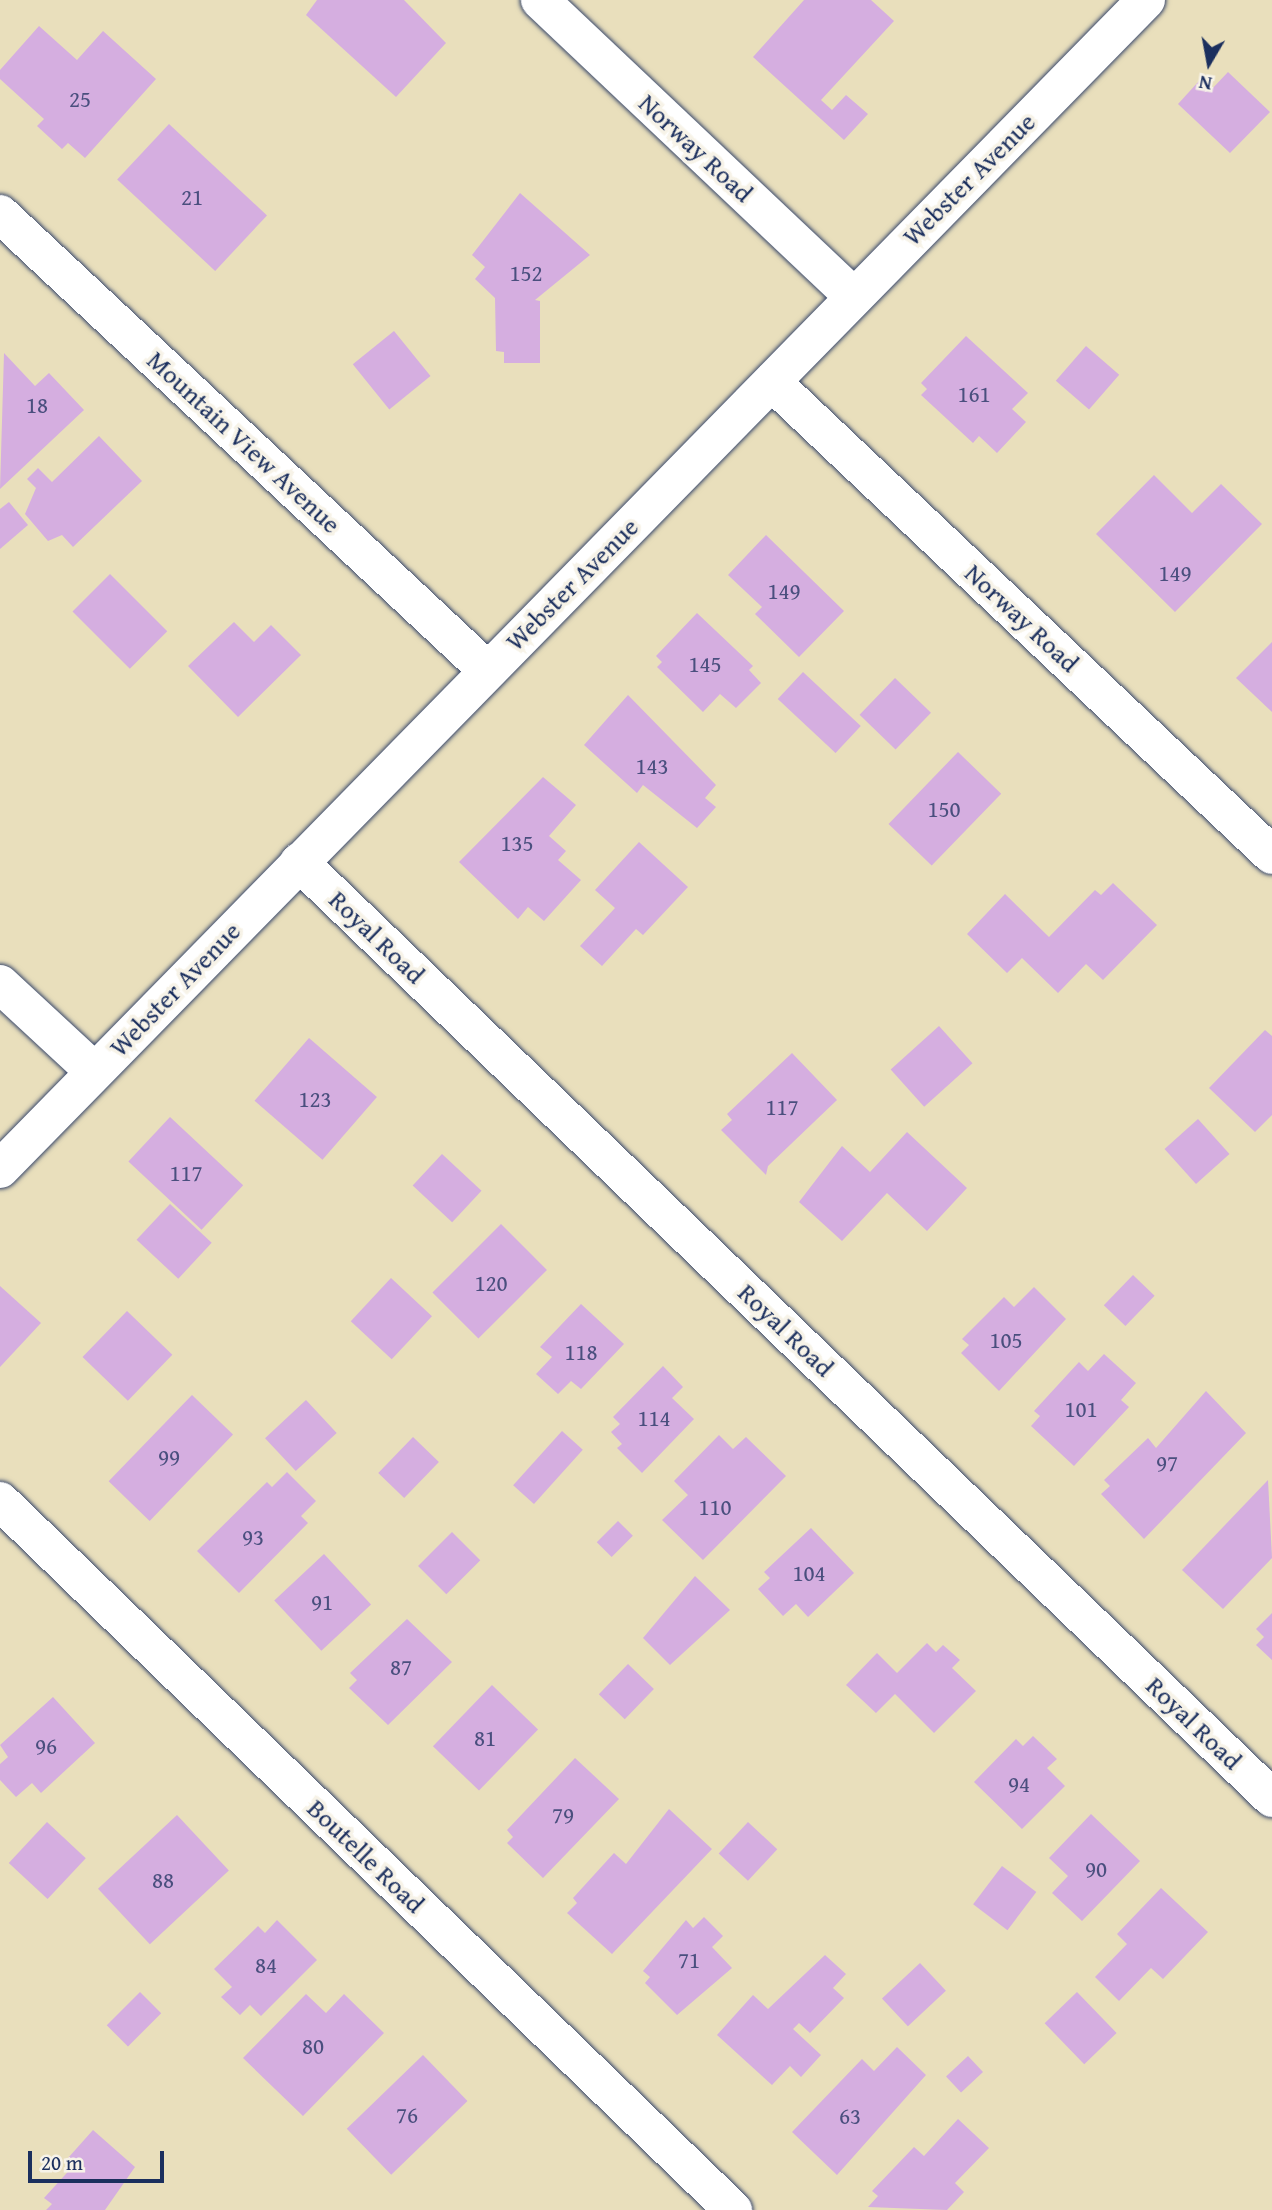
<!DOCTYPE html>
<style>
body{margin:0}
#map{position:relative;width:1272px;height:2210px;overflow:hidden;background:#e9dfbc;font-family:"Gentium Book Plus",serif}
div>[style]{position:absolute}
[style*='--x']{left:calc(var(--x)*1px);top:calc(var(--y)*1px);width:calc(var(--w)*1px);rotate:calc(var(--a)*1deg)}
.building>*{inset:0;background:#d5aee0;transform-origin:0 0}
.roads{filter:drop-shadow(0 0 2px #3a496c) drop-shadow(0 0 2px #3a496c)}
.minor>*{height:38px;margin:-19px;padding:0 19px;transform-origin:19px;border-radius:19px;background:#fff}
span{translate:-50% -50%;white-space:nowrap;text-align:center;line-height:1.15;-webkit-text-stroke:7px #f7f3e8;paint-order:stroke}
.number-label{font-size:23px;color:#4a4f7e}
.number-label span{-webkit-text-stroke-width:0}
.street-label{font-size:26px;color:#1b2f5e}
.north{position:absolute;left:1174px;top:28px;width:70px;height:70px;-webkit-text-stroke:5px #f7f3e8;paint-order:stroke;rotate:190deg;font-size:19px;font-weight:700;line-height:28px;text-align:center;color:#1b2f5e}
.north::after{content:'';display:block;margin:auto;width:24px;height:32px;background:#1b2f5e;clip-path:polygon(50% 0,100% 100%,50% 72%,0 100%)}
.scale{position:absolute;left:28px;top:2151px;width:136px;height:32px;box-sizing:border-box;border:4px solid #1b2f5e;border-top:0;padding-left:9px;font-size:21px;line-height:24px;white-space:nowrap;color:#1b2f5e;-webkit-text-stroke:5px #f7f3e8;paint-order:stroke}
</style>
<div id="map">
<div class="building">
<div style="clip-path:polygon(317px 0,404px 0,446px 43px,396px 97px,306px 15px)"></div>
<div style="clip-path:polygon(804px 0,871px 0,894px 21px,821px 100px,832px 110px,846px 95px,868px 114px,844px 140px,753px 57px)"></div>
<div style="clip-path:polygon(39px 26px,77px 60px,103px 31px,156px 79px,85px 158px,68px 143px,62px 149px,37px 126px,44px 119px,0 79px,0 70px)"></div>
<div style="clip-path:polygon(1228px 72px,1270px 112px,1230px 153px,1178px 104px,1199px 81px,1210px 91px)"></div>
<div style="left:169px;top:124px;width:134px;height:76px;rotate:43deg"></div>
<div style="clip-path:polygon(520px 193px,590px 255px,535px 300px,540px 301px,540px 363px,504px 363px,504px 352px,496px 351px,495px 298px,475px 279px,485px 267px,472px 255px)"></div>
<div style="left:394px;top:331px;width:58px;height:53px;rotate:51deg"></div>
<div style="clip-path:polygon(966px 336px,1028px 393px,1012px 409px,1026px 422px,997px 453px,979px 436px,973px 443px,921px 395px,927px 389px,921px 383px)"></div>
<div style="left:1086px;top:346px;width:44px;height:46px;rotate:41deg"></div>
<div style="clip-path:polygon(4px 353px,35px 386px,49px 373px,84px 410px,0 489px)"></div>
<div style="clip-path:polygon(99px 436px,142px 481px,73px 547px,62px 535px,48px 541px,25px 514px,36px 488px,27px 479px,38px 468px,52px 482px)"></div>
<div style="clip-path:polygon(1154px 475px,1192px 513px,1221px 484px,1262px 524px,1175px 612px,1096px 534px)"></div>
<div style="clip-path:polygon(9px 502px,28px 525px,0 549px,0 509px)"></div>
<div style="clip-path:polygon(766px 535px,844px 611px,799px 657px,755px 614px,762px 607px,728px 575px)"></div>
<div style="left:110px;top:574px;width:81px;height:53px;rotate:45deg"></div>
<div style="clip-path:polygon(697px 613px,753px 666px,749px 670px,761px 683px,736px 708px,720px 694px,703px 712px,657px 667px,662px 662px,656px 656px)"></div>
<div style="clip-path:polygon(234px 622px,254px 642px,271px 625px,301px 655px,238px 717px,188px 666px)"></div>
<div style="clip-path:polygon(1272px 642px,1272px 712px,1236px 678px)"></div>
<div style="left:803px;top:672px;width:79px;height:37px;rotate:43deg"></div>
<div style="left:895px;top:678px;width:50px;height:51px;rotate:44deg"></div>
<div style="clip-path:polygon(628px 695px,716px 785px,705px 798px,716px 807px,697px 828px,643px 785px,637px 793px,584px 745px)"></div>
<div style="left:958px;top:752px;width:60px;height:100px;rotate:44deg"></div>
<div style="clip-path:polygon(543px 777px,576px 805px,549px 836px,566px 851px,558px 860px,581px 880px,544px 921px,528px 907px,518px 919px,459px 862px)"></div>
<div style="clip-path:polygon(639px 842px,688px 887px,643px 935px,636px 929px,602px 966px,580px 946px,615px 908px,595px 890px)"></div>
<div style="clip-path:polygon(1113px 883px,1157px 925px,1103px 980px,1086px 964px,1058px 993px,1022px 958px,1007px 973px,967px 934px,1005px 894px,1049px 937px,1095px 890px,1101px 895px)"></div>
<div style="left:939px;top:1026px;width:50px;height:65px;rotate:48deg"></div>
<div style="clip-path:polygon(1265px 1030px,1272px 1036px,1272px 1115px,1255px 1132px,1209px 1088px)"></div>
<div style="left:309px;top:1038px;width:90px;height:83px;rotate:41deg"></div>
<div style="clip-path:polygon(792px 1053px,837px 1100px,768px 1166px,766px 1175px,721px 1130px,732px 1120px,727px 1114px)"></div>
<div style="left:170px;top:1117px;width:100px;height:61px;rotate:43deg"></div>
<div style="left:1198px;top:1119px;width:47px;height:45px;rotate:48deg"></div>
<div style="clip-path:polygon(907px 1132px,967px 1188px,927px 1231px,887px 1193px,842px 1241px,799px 1202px,842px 1146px,870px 1172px)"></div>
<div style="left:442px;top:1154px;width:54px;height:43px;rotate:43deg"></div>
<div style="left:170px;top:1204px;width:57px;height:49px;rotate:43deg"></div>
<div style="left:501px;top:1224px;width:65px;height:97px;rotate:45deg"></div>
<div style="left:1133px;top:1275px;width:30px;height:42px;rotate:44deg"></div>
<div style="left:391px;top:1278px;width:56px;height:59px;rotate:43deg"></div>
<div style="clip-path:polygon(0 1286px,41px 1323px,0 1367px)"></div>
<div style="clip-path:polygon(1034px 1287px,1066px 1319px,999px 1391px,961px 1353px,969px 1345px,962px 1339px,1004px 1297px,1014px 1307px)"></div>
<div style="clip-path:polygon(581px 1304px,624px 1344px,581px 1389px,571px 1381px,558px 1394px,536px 1374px,552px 1357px,540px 1347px)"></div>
<div style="left:127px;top:1311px;width:63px;height:64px;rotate:44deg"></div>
<div style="clip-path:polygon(1104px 1354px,1136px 1383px,1121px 1400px,1129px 1407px,1074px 1466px,1031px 1426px,1040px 1416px,1034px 1411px,1079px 1362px,1088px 1371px)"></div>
<div style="clip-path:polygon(663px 1366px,683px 1387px,672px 1398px,694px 1419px,642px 1473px,617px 1448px,622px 1444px,611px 1432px,620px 1424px,613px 1417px)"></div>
<div style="clip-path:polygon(1206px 1391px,1246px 1433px,1144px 1539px,1101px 1494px,1110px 1486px,1104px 1480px,1148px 1438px,1156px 1448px)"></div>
<div style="left:192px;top:1395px;width:57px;height:120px;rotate:44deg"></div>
<div style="left:306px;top:1400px;width:45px;height:56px;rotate:47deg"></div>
<div style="left:562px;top:1431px;width:28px;height:73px;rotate:42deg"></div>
<div style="clip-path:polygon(719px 1435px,733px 1449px,746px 1437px,786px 1476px,703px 1560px,662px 1520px,688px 1495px,674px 1481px)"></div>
<div style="left:413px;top:1437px;width:36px;height:50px;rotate:44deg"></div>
<div style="clip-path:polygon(287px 1472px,316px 1501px,301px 1516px,308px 1523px,239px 1593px,197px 1551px,267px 1482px,272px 1487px)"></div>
<div style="clip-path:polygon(1268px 1480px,1272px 1558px,1223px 1609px,1182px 1570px)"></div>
<div style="left:618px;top:1521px;width:21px;height:30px;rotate:45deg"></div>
<div style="clip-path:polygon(811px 1528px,854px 1573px,808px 1617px,796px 1604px,783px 1616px,758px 1589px,770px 1578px,764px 1572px)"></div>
<div style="left:452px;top:1532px;width:40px;height:48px;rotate:45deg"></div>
<div style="left:324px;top:1554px;width:69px;height:68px;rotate:47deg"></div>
<div style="clip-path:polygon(695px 1576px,730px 1610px,670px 1665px,643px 1638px)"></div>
<div style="clip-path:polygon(1272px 1613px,1272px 1660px,1256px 1645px,1264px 1637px,1256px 1629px)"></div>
<div style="clip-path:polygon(407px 1619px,452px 1662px,388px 1725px,349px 1688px,357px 1680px,350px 1673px)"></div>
<div style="clip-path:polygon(927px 1643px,936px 1652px,943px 1645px,960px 1660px,952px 1668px,976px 1691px,934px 1733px,895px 1694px,876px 1713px,846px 1685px,877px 1653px,897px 1673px)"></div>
<div style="left:628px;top:1664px;width:36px;height:42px;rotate:44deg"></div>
<div style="left:492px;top:1685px;width:64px;height:85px;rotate:44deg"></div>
<div style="clip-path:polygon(53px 1697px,95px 1743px,41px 1793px,32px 1783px,16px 1797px,0 1780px,0 1764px,8px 1757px,0 1745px)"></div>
<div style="clip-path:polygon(1033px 1736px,1057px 1759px,1047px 1768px,1065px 1786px,1022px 1829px,974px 1782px,1016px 1739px,1023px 1746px)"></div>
<div style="clip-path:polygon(575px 1758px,619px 1799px,543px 1878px,507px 1843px,513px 1837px,507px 1830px)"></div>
<div style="clip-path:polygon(669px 1809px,712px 1849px,612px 1954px,567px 1913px,577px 1903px,573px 1898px,614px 1853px,626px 1864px)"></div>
<div style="clip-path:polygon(1091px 1814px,1140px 1861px,1082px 1921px,1052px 1893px,1068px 1876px,1049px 1858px)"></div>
<div style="left:177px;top:1815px;width:76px;height:108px;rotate:47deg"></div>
<div style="left:47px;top:1822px;width:53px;height:56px;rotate:43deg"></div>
<div style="left:748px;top:1822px;width:40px;height:43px;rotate:43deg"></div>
<div style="left:1002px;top:1866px;width:43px;height:48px;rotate:37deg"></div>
<div style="clip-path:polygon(1161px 1888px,1208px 1932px,1163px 1979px,1151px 1968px,1119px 2001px,1095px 1977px,1127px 1944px,1117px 1934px)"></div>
<div style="clip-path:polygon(704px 1917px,723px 1936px,712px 1947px,732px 1968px,677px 2015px,645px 1983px,650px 1977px,643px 1971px,686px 1920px,693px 1928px)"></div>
<div style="clip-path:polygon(277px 1920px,317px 1960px,261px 2016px,250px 2005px,240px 2015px,221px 1997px,232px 1987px,214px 1969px,258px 1926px,265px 1933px)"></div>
<div style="clip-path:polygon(825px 1955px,846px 1974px,833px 1988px,844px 1998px,810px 2033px,799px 2023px,793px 2029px,821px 2055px,801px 2077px,790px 2066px,772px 2085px,717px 2035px,753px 1995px,768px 2009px)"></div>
<div style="left:920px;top:1963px;width:38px;height:52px;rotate:47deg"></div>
<div style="left:140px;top:1992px;width:30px;height:47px;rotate:45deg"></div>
<div style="left:1077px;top:1992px;width:57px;height:45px;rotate:46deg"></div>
<div style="clip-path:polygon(306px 1994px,326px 2013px,344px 1994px,384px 2033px,303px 2116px,243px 2058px)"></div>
<div style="clip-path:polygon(897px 2047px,926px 2075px,837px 2175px,792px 2132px,862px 2059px,874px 2071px)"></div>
<div style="left:423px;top:2055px;width:64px;height:106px;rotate:46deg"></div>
<div style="left:968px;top:2056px;width:22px;height:30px;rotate:47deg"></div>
<div style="clip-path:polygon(958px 2119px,989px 2148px,955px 2183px,964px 2192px,947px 2210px,868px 2207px,878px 2196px,872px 2191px,914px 2147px,924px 2156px)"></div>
<div style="clip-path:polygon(93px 2130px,135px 2167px,105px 2210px,46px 2210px,52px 2204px,44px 2198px,75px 2164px,68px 2158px)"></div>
</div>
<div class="roads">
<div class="minor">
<div style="--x:540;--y:0;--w:431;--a:43.4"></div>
<div style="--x:0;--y:214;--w:667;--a:43.12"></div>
<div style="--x:772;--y:382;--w:688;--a:43.41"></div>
<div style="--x:299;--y:862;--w:1350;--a:43.89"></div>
<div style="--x:0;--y:984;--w:128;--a:42.8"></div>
<div style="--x:0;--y:1169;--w:1637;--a:-45.57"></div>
<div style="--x:0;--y:1501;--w:1020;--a:44.05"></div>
</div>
</div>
<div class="number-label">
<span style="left:80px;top:99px">25</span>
<span style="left:192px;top:197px">21</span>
<span style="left:526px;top:273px">152</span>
<span style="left:974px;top:394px">161</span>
<span style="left:37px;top:405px">18</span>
<span style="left:1175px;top:573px">149</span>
<span style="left:784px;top:591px">149</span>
<span style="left:705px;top:664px">145</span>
<span style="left:652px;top:766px">143</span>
<span style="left:944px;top:809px">150</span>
<span style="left:517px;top:843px">135</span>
<span style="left:315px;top:1099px">123</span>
<span style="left:782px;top:1107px">117</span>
<span style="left:186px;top:1173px">117</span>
<span style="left:491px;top:1283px">120</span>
<span style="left:1006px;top:1340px">105</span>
<span style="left:581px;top:1352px">118</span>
<span style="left:1081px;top:1409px">101</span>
<span style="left:654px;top:1418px">114</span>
<span style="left:169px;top:1457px">99</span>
<span style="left:1167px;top:1463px">97</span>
<span style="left:715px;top:1507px">110</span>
<span style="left:253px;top:1537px">93</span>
<span style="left:809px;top:1573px">104</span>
<span style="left:322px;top:1602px">91</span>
<span style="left:401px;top:1667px">87</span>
<span style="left:485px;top:1738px">81</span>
<span style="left:46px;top:1746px">96</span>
<span style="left:1019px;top:1784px">94</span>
<span style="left:563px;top:1815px">79</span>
<span style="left:1096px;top:1869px">90</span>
<span style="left:163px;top:1880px">88</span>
<span style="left:689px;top:1960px">71</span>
<span style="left:266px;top:1965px">84</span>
<span style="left:313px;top:2046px">80</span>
<span style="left:407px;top:2115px">76</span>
<span style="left:850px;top:2116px">63</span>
</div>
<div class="street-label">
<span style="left:696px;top:148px;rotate:43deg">Norway Road</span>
<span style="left:969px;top:179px;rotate:-45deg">Webster Avenue</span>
<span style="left:244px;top:442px;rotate:43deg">Mountain View Avenue</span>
<span style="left:572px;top:584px;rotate:-45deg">Webster Avenue</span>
<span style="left:1022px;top:618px;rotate:43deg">Norway Road</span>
<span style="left:377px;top:937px;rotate:44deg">Royal Road</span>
<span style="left:175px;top:989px;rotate:-46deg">Webster Avenue</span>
<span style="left:786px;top:1330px;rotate:44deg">Royal Road</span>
<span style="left:1194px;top:1723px;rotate:44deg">Royal Road</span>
<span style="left:366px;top:1856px;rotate:44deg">Boutelle Road</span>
</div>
<div class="north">N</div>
<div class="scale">20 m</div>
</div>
